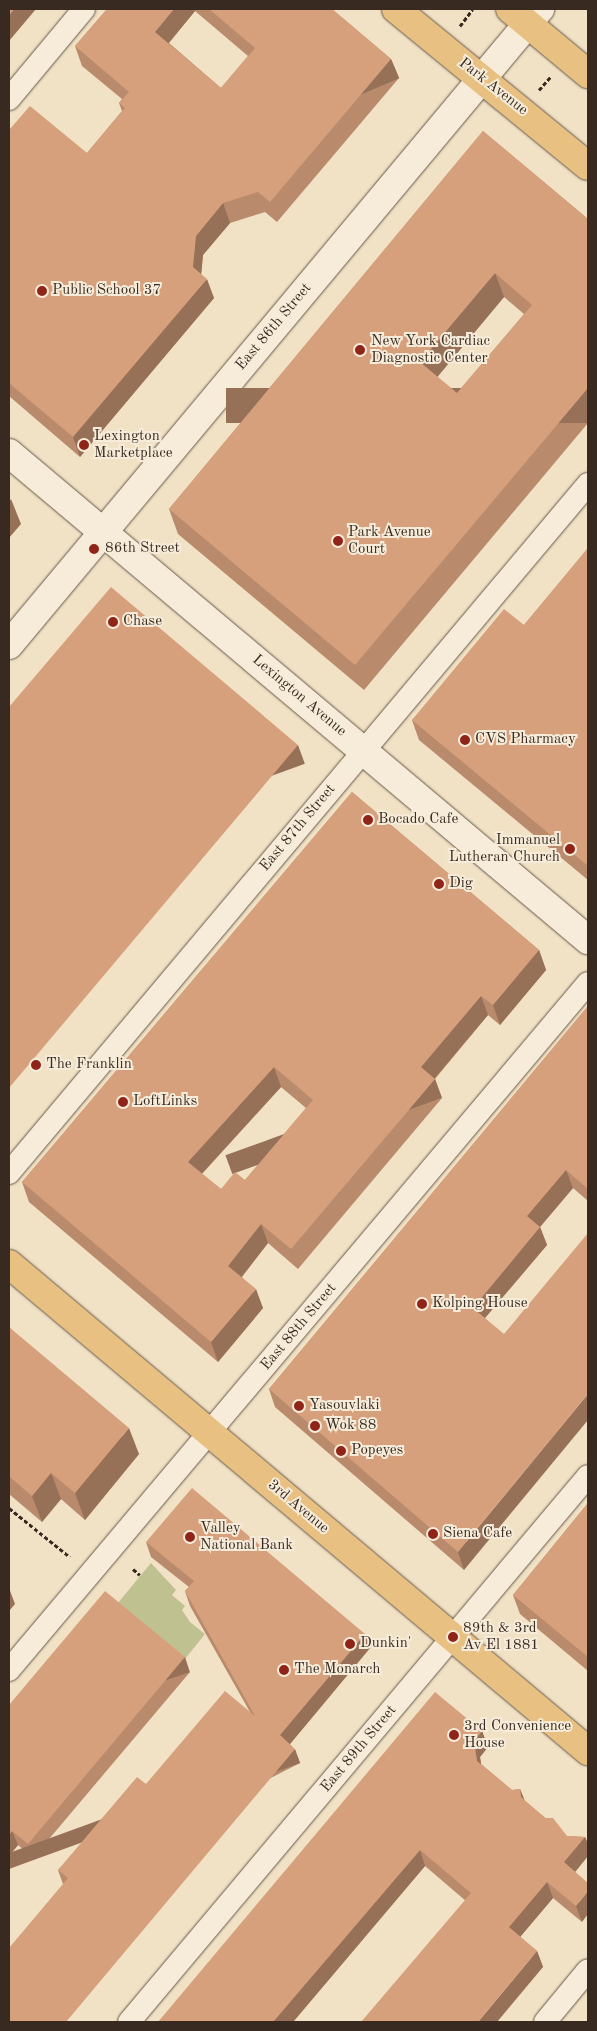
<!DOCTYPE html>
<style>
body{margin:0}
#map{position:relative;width:597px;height:2031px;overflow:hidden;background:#f1e1c5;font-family:"Old Standard TT",serif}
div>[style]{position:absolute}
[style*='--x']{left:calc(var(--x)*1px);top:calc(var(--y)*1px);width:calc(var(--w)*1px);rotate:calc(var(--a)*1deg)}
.green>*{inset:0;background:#c0c191}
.path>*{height:3px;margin-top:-1.5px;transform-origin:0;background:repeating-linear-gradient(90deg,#382a20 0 4px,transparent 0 6.5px)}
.roads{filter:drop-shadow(0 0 1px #665849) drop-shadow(0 0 1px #665849)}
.street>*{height:22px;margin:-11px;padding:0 11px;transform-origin:11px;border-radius:11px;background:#f6ecd9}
.secondary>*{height:28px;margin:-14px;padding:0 14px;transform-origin:14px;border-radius:14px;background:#f6ecd9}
.primary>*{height:28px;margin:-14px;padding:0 14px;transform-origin:14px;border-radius:14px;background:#e8c082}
.wall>*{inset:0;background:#b98a6b}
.shaded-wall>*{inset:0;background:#967057;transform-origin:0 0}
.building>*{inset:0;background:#d7a07c}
.dots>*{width:14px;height:14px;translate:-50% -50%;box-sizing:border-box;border:2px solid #f6ecd9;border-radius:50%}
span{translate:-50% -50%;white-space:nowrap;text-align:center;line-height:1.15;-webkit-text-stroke:4px #f6ecd9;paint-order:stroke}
.street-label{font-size:15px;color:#382a20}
.poi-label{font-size:15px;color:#382a20}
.left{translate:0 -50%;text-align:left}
.right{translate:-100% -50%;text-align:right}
.frame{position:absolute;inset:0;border:10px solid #382a20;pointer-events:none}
</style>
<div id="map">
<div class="green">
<div style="clip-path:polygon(151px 1563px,176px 1590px,172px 1595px,185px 1606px,182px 1610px,190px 1622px,205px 1634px,185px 1659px,117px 1604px)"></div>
</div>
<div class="path">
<div style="--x:460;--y:26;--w:21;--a:-53"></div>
<div style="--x:539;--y:90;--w:18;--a:-49"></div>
<div style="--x:9;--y:1508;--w:78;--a:38.8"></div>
<div style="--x:133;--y:1569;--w:9;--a:41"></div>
</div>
<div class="roads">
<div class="street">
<div style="--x:9;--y:99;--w:117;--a:-50.2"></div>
<div style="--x:9;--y:1173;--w:900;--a:-49.96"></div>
<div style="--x:9;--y:1670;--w:898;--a:-49.88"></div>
<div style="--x:129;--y:2022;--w:713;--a:-49.95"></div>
<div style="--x:545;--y:2022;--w:67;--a:-50.4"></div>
</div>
<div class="secondary">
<div style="--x:9;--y:453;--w:757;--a:40.07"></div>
<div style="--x:9;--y:645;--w:829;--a:-50.14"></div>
</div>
<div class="primary">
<div style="--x:396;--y:9;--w:248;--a:39.3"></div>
<div style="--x:510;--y:9;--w:102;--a:39.8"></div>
<div style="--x:9;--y:1264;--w:757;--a:40.07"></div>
</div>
</div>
<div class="wall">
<div style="clip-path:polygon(evenodd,107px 9px,332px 9px,391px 59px,399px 78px,277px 222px,265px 212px,230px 223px,203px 255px,201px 274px,214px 298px,80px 457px,9px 396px,9px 130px,87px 153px,122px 111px,119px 103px,122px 99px,82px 66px,75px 46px,107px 9px,195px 11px,248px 56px,221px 88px,169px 43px,195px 11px)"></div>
<div style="clip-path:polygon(evenodd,483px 131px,588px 219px,588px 423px,364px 690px,178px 534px,169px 509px,483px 131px,504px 297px,524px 314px,457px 393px,437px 377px,504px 297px)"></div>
<div style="clip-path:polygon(588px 548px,588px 880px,419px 740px,412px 720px,524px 625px)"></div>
<div style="clip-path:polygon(evenodd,352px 792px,539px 950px,546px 970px,500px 1025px,488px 1015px,435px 1079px,442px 1098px,298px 1269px,268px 1243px,242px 1277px,263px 1308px,218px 1362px,29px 1202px,22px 1182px,352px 792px,281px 1087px,306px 1108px,245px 1180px,221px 1189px,202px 1174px,281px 1087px)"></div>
<div style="clip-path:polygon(588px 1006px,588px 1201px,573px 1188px,540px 1227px,547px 1245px,485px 1318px,464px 1570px,275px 1407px,269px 1389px)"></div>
<div style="clip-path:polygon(9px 1327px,139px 1454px,85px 1520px,61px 1499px,42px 1522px,9px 1494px)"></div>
<div style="clip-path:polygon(588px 1503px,588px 1671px,520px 1614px,513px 1595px)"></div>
<div style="clip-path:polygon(146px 1542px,365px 1634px,370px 1648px,290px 1744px,300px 1763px,63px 1884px,58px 1870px,146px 1784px,250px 1712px,190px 1606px,185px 1591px,189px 1587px,151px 1557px)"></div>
<div style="clip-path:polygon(190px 1672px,33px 1858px,18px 1845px,9px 1856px,9px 1705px)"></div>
<div style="clip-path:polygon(482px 1731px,488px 1747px,480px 1757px,481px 1764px,512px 1790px,520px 1789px,525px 1801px,567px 1836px,585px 1837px,588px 1844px,588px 1856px,575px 1872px,582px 1922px,553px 1898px,520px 1937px,537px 1951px,543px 1967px,425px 1866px,293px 2022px,158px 2022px)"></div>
</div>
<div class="shaded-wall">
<div style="clip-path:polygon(14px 9px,36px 9px,9px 41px,9px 15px)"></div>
<div style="clip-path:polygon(174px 9px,194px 9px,195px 11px,162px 51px,155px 32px)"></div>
<div style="left:391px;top:59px;width:21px;height:187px;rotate:67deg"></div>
<div style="clip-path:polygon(223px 203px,230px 223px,203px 255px,200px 287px,207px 279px,214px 298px,80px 457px,73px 437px,196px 236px)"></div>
<div style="clip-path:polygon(495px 273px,504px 297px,429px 387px,420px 362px)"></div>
<div style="left:588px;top:388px;width:35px;height:362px;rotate:90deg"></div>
<div style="clip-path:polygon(11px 499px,21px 524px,9px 538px,9px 502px)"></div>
<div style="left:298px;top:745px;width:20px;height:449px;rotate:70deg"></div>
<div style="clip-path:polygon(539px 950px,546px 970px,500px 1025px,493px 1005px)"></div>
<div style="clip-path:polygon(481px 996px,488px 1015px,428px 1086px,421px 1067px)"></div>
<div style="clip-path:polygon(274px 1067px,281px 1087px,195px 1181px,188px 1162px)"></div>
<div style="left:435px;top:1079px;width:20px;height:223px;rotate:70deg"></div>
<div style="clip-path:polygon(566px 1170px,573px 1188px,534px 1234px,527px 1216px)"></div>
<div style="clip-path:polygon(261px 1224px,268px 1243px,235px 1285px,228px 1266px)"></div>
<div style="clip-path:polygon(540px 1227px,547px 1245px,479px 1325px,473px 1308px)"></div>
<div style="clip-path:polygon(256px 1289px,263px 1308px,218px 1362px,211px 1342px)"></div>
<div style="clip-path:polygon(588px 1394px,588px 1420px,464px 1570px,458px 1552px)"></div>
<div style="clip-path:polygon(129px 1428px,139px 1454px,85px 1520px,75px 1493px)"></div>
<div style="clip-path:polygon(51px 1473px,61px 1499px,42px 1522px,32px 1496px)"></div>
<div style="clip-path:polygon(9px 1588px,15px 1604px,9px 1611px)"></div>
<div style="clip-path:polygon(365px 1634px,370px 1648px,285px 1750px,280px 1735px)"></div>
<div style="left:185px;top:1657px;width:16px;height:244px;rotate:72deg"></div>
<div style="clip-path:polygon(482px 1731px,488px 1747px,480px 1757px,483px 1777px,477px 1761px,474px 1741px)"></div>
<div style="left:295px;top:1749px;width:15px;height:356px;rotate:70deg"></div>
<div style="clip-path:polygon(520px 1789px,526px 1805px,521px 1797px)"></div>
<div style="clip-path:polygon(12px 1831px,18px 1845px,9px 1856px,9px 1835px)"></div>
<div style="clip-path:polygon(585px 1837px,588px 1844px,588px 1856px,570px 1878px,564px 1862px)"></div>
<div style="clip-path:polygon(420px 1850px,425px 1866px,293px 2022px,273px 2022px)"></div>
<div style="clip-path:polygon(547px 1882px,553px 1898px,515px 1943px,509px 1927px)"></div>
<div style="clip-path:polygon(588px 1891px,588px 1914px,582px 1922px,576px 1906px)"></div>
<div style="clip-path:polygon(537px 1951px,543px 1967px,497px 2022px,478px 2022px)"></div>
</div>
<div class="building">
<div style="clip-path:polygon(9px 9px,14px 9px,9px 15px)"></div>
<div style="clip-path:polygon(107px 9px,174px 9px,155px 32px,221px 88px,255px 48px,209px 9px,332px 9px,391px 59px,270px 202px,258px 192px,223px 203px,196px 236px,193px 267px,207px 279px,73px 437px,9px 383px,9px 130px,30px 106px,87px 153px,125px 108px,119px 103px,129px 92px,75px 46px)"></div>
<div style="clip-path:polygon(evenodd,483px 131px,588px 219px,588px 388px,355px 665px,169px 509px,483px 131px,495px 273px,532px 305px,457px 393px,420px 362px,495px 273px)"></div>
<div style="clip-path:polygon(588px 548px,588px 866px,412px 720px,504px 609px,524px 625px)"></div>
<div style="clip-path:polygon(111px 587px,298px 745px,9px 1088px,9px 707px)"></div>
<div style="clip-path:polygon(evenodd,352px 792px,539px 950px,493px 1005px,481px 996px,421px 1067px,435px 1079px,291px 1249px,261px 1224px,228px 1266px,256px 1289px,211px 1342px,22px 1182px,352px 792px,274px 1067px,313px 1100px,245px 1180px,235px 1172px,221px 1189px,188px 1162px,274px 1067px)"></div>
<div style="clip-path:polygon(588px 1006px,588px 1189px,566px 1170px,527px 1216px,540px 1227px,473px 1308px,504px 1334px,588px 1233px,588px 1394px,458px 1552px,269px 1389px)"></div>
<div style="clip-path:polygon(9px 1327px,129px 1428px,75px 1493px,51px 1473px,32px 1496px,9px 1476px)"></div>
<div style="clip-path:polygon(192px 1488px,365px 1634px,280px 1735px,295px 1749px,66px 2022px,9px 2022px,9px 1948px,68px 1878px,58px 1870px,137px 1777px,146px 1784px,225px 1691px,255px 1716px,185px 1591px,194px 1581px,146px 1542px)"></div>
<div style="clip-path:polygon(588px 1503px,588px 1657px,513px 1595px)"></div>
<div style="clip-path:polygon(105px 1591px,185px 1657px,28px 1844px,12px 1831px,9px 1835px,9px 1705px)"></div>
<div style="clip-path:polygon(435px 1692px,482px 1731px,474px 1741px,477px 1761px,512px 1790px,520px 1789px,521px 1797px,545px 1818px,553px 1818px,567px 1836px,585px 1837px,564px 1862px,588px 1883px,588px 1891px,576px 1906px,547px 1882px,509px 1927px,537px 1951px,478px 2022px,361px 2022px,471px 1893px,420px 1850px,273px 2022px,158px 2022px)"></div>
</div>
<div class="dots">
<div style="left:42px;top:291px;background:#8f2418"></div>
<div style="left:360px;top:350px;background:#8f2418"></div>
<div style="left:84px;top:445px;background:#8f2418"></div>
<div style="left:338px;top:541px;background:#8f2418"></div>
<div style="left:94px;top:549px;background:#8f2418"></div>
<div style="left:113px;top:622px;background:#8f2418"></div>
<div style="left:465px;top:740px;background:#8f2418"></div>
<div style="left:368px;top:820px;background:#8f2418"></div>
<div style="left:570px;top:849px;background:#8f2418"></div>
<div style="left:439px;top:884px;background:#8f2418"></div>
<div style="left:36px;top:1065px;background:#8f2418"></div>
<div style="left:123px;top:1102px;background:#8f2418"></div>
<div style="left:422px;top:1304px;background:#8f2418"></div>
<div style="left:299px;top:1406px;background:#8f2418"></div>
<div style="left:315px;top:1426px;background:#8f2418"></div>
<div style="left:341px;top:1451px;background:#8f2418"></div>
<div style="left:433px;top:1534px;background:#8f2418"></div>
<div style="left:190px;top:1537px;background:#8f2418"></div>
<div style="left:453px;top:1637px;background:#8f2418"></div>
<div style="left:350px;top:1644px;background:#8f2418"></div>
<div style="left:284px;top:1670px;background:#8f2418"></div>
<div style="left:454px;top:1735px;background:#8f2418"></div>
</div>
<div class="street-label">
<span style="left:493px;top:87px;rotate:38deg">Park Avenue</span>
<span style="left:274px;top:327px;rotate:-50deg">East 86th Street</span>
<span style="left:299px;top:696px;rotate:40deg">Lexington Avenue</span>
<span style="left:298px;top:828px;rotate:-50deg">East 87th Street</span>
<span style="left:299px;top:1327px;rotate:-50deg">East 88th Street</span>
<span style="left:298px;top:1507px;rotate:40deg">3rd Avenue</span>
<span style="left:359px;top:1749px;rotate:-50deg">East 89th Street</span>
</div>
<div class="poi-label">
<span class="left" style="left:52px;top:291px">Public School 37</span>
<span class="left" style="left:371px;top:350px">New York Cardiac<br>Diagnostic Center</span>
<span class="left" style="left:94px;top:445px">Lexington<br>Marketplace</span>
<span class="left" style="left:348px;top:541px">Park Avenue<br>Court</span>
<span class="left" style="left:105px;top:549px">86th Street</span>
<span class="left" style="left:123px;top:622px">Chase</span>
<span class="left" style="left:475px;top:740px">CVS Pharmacy</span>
<span class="left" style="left:378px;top:820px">Bocado Cafe</span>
<span class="right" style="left:560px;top:849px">Immanuel<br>Lutheran Church</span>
<span class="left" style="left:449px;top:884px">Dig</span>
<span class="left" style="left:46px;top:1065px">The Franklin</span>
<span class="left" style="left:133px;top:1102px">LoftLinks</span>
<span class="left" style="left:432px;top:1304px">Kolping House</span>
<span class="left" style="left:309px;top:1406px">Yasouvlaki</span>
<span class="left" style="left:325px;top:1426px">Wok 88</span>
<span class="left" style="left:351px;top:1451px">Popeyes</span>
<span class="left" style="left:200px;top:1537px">Valley<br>National Bank</span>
<span class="left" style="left:443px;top:1534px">Siena Cafe</span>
<span class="left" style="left:463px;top:1637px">89th &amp; 3rd<br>Av El 1881</span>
<span class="left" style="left:360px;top:1644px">Dunkin'</span>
<span class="left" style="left:294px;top:1670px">The Monarch</span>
<span class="left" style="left:464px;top:1735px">3rd Convenience<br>House</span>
</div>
<div class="frame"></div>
</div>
